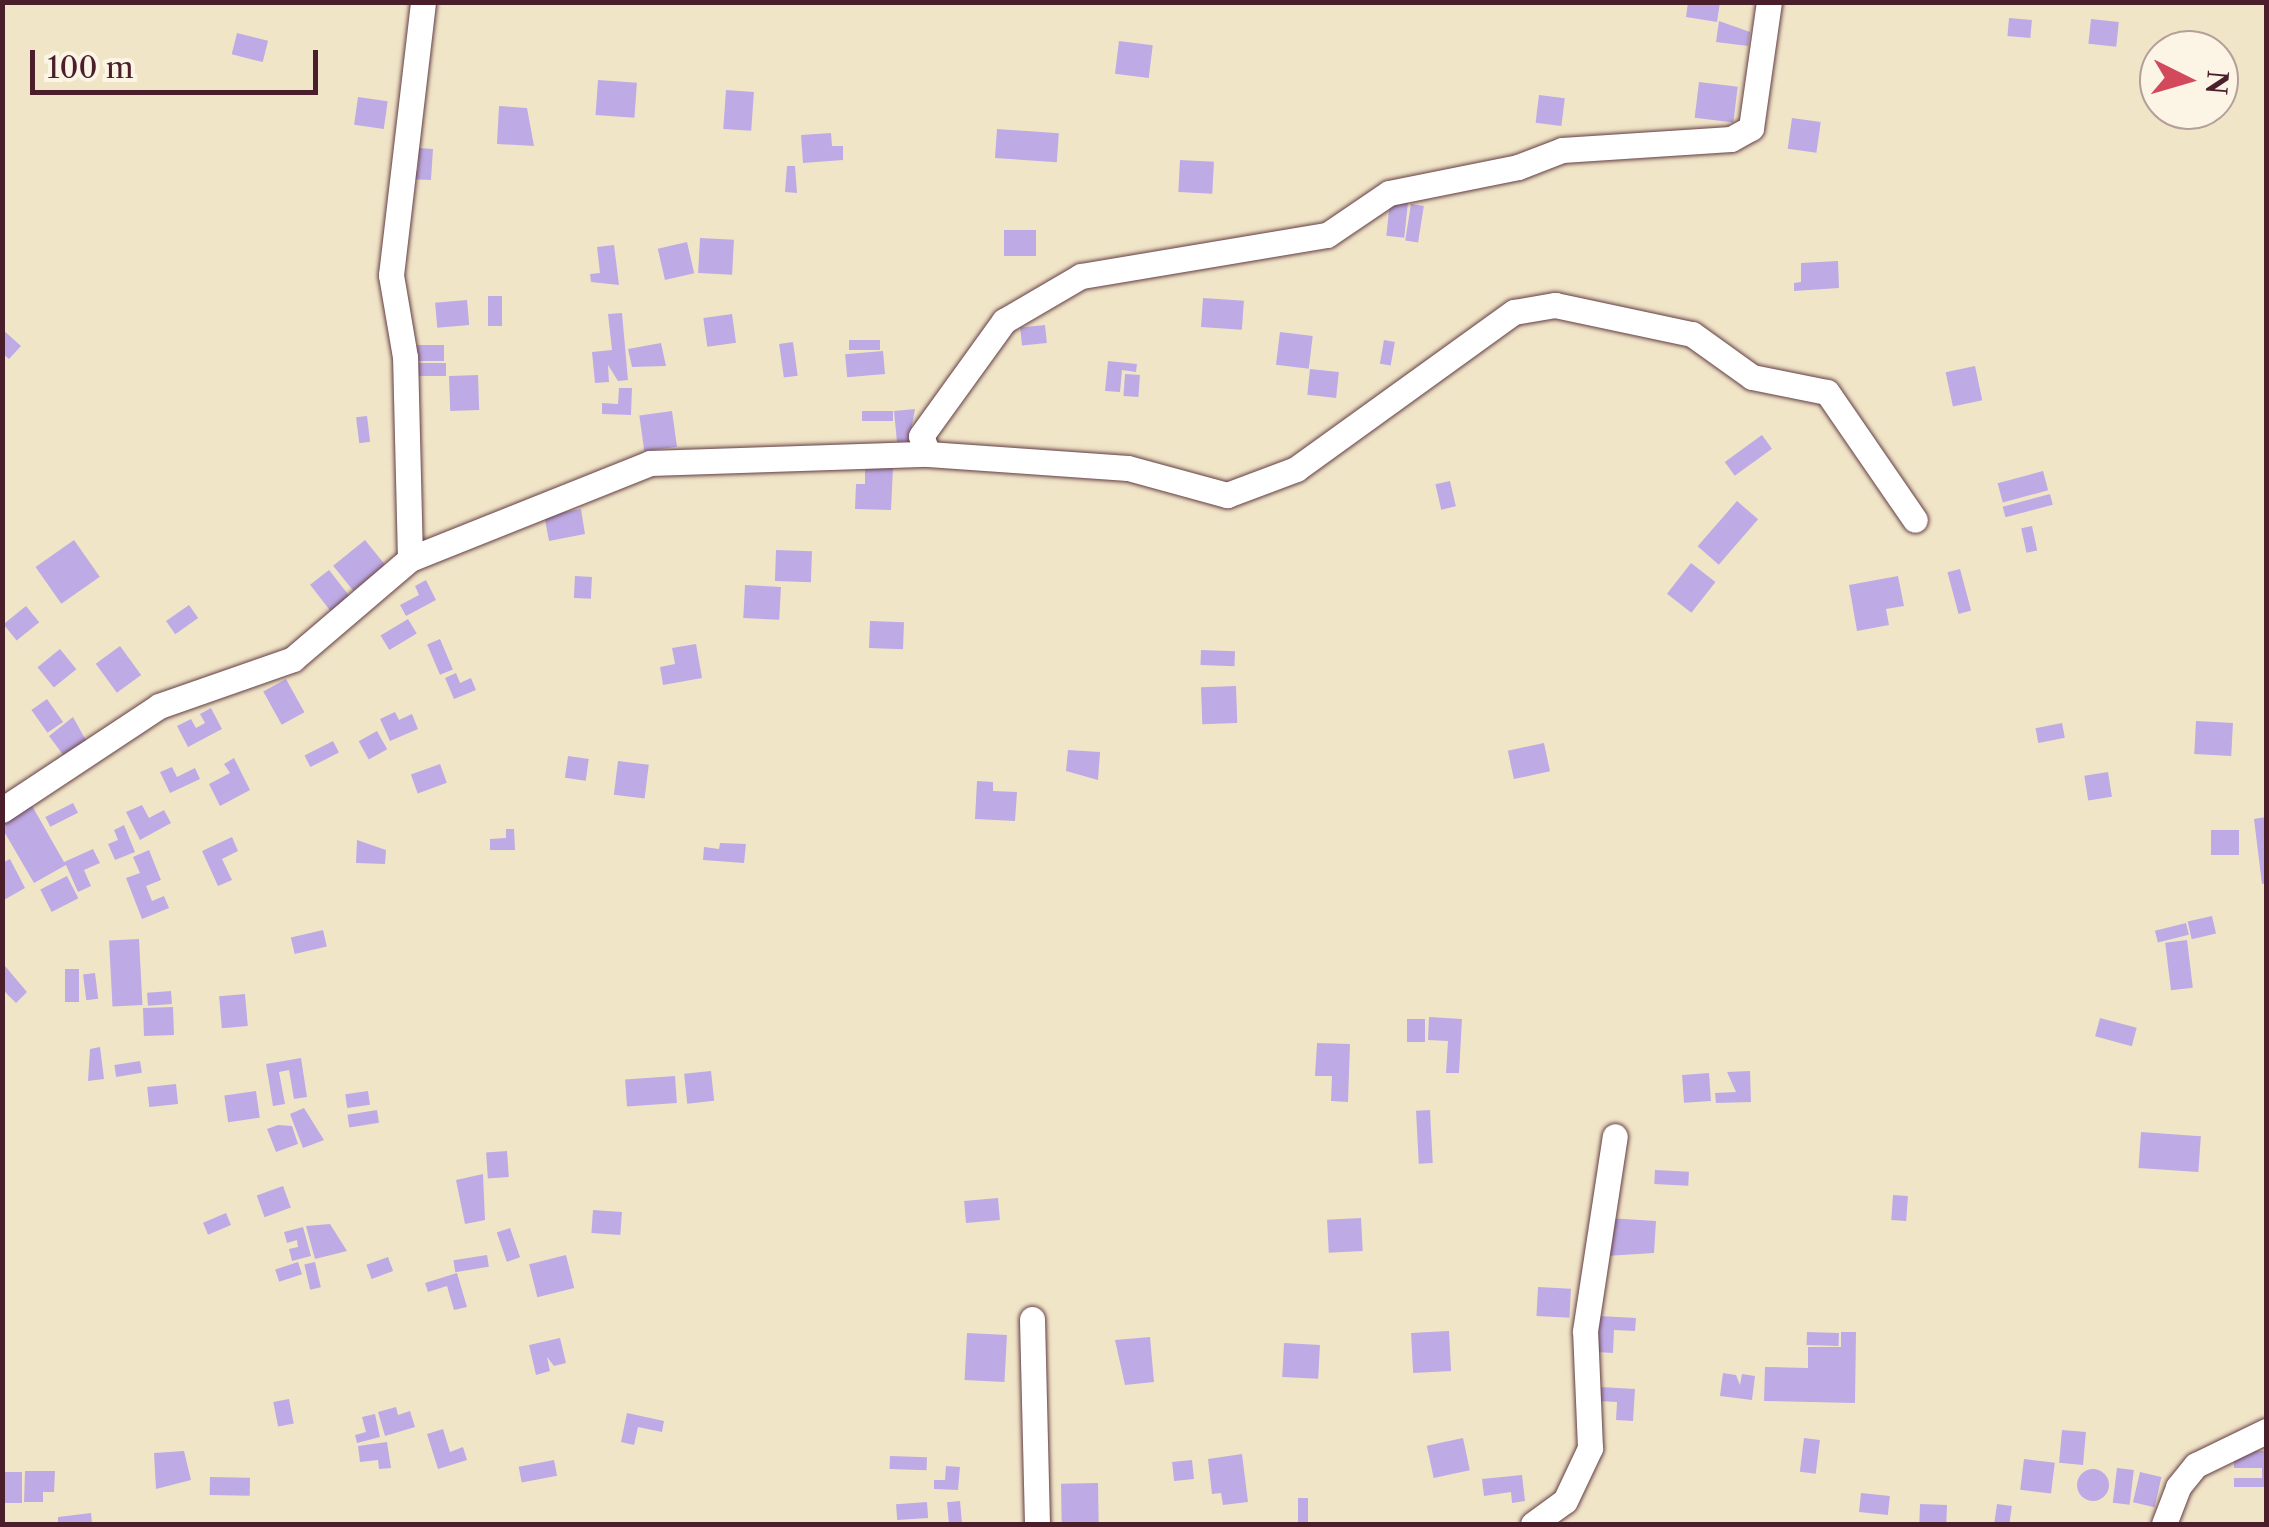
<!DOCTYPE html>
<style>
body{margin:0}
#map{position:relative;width:2269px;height:1527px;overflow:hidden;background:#f1e5c8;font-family:"Libre Caslon Text",serif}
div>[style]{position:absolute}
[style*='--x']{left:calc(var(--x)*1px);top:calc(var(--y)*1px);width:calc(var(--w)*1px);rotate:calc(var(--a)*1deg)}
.building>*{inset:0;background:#beabe5;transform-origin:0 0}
.round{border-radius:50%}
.roads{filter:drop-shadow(0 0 2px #633d43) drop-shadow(0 0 2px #633d43)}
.minor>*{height:25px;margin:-12.5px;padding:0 12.5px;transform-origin:12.5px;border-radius:12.5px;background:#fff}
span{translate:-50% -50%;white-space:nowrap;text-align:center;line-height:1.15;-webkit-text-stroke:9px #fcf5e5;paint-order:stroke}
.frame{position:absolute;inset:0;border:5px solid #4a1f2b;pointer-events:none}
.north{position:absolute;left:2139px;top:30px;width:100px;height:100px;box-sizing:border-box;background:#fcf5e5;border:2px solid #b59f9b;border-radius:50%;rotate:95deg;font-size:28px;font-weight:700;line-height:40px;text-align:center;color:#4a1f2b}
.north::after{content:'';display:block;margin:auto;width:35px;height:45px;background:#d1495b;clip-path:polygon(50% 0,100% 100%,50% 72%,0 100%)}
.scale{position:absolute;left:30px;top:50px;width:288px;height:45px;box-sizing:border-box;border:5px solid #4a1f2b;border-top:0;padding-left:12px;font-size:30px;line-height:35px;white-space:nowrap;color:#4a1f2b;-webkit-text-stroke:8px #fcf5e5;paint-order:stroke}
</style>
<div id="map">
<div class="building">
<div style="clip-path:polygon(1688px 2px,1720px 2px,1717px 22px,1686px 17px)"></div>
<div style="left:2009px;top:18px;width:23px;height:18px;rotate:5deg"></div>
<div style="left:2091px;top:19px;width:28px;height:25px;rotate:6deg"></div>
<div style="clip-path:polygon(1719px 21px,1750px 32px,1748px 46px,1716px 42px)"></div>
<div style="left:237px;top:33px;width:32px;height:22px;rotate:14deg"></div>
<div style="left:1119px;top:41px;width:34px;height:33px;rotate:7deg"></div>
<div style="left:598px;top:80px;width:39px;height:35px;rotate:4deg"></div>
<div style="left:1699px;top:82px;width:39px;height:36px;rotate:7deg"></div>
<div style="left:726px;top:90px;width:28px;height:39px;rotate:4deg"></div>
<div style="left:1539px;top:95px;width:26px;height:28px;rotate:7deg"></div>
<div style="left:358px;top:97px;width:30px;height:28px;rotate:8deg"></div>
<div style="clip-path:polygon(499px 106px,527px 108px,534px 146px,497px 144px)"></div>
<div style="left:1792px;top:118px;width:29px;height:31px;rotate:8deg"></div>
<div style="left:997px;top:129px;width:62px;height:29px;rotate:4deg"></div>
<div style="clip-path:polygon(831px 133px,832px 146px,843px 146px,843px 160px,803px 163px,801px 135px)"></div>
<div style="clip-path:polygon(419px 148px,433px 149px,431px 180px,406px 179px,407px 170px,418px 171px)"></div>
<div style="left:1180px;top:160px;width:34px;height:32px;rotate:3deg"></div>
<div style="clip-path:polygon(787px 166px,795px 166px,797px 193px,785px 192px)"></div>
<div style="left:1390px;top:201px;width:18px;height:35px;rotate:6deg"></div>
<div style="left:1411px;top:204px;width:13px;height:37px;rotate:9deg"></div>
<div style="left:1004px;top:230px;width:32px;height:26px"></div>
<div style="left:700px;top:238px;width:34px;height:35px;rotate:3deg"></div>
<div style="left:687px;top:242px;width:32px;height:30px;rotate:77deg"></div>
<div style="clip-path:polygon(614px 245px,619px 285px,591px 282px,590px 274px,600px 273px,597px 247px)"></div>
<div style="clip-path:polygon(1838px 261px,1839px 288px,1794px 291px,1794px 283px,1801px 282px,1801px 263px)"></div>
<div style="left:488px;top:296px;width:14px;height:30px"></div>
<div style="left:1203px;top:298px;width:41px;height:29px;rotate:4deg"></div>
<div style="left:467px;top:300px;width:25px;height:32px;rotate:85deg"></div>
<div style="clip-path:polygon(622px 313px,628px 380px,618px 381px,608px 365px,609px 382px,595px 383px,592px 352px,612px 350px,608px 314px)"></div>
<div style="left:732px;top:314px;width:29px;height:29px;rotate:82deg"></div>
<div style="left:1045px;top:325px;width:18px;height:25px;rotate:84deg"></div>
<div style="clip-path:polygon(2px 329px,21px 346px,9px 359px,2px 353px)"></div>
<div style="left:1280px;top:332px;width:33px;height:33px;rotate:7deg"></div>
<div style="left:880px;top:340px;width:10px;height:31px;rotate:90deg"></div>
<div style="left:1384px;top:340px;width:11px;height:24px;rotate:10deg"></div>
<div style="left:793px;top:342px;width:34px;height:14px;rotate:82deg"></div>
<div style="clip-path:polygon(661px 343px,666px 366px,632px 367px,628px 349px)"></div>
<div style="left:417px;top:345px;width:27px;height:16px"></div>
<div style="left:883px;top:351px;width:23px;height:38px;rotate:85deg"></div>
<div style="clip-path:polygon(1108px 361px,1137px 364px,1136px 372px,1122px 370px,1120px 392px,1105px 391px)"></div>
<div style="left:413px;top:363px;width:33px;height:13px"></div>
<div style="left:1975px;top:366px;width:35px;height:30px;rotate:78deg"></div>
<div style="left:1310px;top:369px;width:29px;height:26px;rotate:6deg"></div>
<div style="left:1125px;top:374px;width:15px;height:22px;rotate:4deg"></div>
<div style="left:478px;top:375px;width:35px;height:29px;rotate:88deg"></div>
<div style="clip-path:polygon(619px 388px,632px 388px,631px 415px,602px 414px,602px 403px,618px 404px)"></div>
<div style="clip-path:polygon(915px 409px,909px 441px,897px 442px,894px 411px)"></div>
<div style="left:672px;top:411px;width:36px;height:33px;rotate:82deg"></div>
<div style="left:862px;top:411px;width:31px;height:10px"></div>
<div style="left:367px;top:416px;width:26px;height:11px;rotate:83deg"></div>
<div style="left:1762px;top:435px;width:17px;height:46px;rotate:54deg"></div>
<div style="clip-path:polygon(865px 467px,893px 468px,891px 510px,855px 509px,856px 484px,865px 484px)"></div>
<div style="left:2043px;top:471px;width:20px;height:47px;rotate:75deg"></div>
<div style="left:1450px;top:481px;width:26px;height:15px;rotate:77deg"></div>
<div style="left:2050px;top:494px;width:11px;height:49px;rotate:75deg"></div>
<div style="left:1737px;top:501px;width:28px;height:60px;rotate:41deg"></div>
<div style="clip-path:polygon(543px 509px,555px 514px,581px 509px,585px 534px,549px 541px)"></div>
<div style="left:2032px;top:526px;width:25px;height:11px;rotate:78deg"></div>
<div style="left:74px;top:540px;width:45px;height:47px;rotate:55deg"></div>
<div style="left:365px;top:540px;width:32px;height:41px;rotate:51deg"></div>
<div style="left:776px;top:550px;width:36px;height:31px;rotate:2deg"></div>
<div style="left:1691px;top:563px;width:31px;height:39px;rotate:38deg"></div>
<div style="left:1960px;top:569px;width:43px;height:13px;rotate:75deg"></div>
<div style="left:329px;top:570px;width:36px;height:24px;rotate:52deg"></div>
<div style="left:575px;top:576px;width:17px;height:22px;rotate:3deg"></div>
<div style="clip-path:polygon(1898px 576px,1904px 606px,1886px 609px,1889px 625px,1857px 631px,1849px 585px)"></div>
<div style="clip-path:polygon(426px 580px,436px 600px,406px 616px,400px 605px,419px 595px,415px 586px)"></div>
<div style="left:745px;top:585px;width:36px;height:33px;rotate:3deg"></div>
<div style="left:189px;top:605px;width:16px;height:28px;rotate:55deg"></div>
<div style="left:26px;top:606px;width:21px;height:29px;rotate:51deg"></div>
<div style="left:408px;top:619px;width:17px;height:32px;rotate:59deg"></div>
<div style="left:870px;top:621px;width:34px;height:27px;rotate:2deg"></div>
<div style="left:440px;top:639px;width:33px;height:14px;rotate:67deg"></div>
<div style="clip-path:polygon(696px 644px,702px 678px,663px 685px,660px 667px,675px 664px,672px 648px)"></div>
<div style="left:120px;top:646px;width:36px;height:30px;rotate:54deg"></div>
<div style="left:60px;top:649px;width:26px;height:29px;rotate:51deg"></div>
<div style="left:1201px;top:650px;width:34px;height:15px;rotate:2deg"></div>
<div style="clip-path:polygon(456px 673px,460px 683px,471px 678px,476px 690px,454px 699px,445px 678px)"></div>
<div style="left:286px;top:679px;width:38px;height:26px;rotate:61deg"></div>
<div style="left:1236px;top:686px;width:37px;height:35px;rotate:88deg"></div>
<div style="left:47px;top:699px;width:28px;height:19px;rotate:55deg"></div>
<div style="clip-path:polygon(211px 708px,222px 729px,188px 747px,177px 726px,191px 719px,196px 728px,205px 723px,200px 714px)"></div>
<div style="clip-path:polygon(395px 712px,399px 720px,412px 714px,418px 729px,390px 741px,380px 719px)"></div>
<div style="clip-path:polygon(73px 717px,88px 744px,67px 760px,49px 736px)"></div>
<div style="left:2196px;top:721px;width:37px;height:33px;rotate:3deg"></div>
<div style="left:2062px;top:723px;width:15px;height:27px;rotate:79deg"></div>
<div style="left:377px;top:731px;width:21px;height:21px;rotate:61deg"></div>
<div style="left:333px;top:741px;width:13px;height:32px;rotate:63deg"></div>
<div style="left:1544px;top:743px;width:29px;height:37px;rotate:78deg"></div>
<div style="clip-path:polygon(1068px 750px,1100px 752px,1098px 780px,1066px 771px)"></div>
<div style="left:568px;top:756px;width:21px;height:22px;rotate:8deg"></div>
<div style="clip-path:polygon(234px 758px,250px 790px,220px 806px,209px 784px,230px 773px,224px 764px)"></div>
<div style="left:618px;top:761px;width:31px;height:34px;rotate:7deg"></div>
<div style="left:440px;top:764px;width:20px;height:31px;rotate:70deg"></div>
<div style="clip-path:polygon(172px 767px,177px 777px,195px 768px,200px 779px,170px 793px,160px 772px)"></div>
<div style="left:2108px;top:772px;width:25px;height:24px;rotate:81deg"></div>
<div style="clip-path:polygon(977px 781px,993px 782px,993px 791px,1017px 792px,1015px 821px,975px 819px)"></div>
<div style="left:73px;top:803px;width:11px;height:31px;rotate:63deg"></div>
<div style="clip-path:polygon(31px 804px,64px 862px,93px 849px,100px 863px,84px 870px,91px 886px,78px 892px,66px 865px,34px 883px,2px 828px,2px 820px)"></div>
<div style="clip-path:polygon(142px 805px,149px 818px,164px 810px,171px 823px,140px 840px,126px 812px)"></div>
<div style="clip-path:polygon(2266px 817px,2266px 883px,2262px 884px,2254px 819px)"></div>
<div style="clip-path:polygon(124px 825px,135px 852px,115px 860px,108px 844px,118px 840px,114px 830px)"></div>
<div style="clip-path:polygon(506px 829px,514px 829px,515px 850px,490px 850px,490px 839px,506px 838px)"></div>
<div style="left:2211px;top:830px;width:28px;height:25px"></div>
<div style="clip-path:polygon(232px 837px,238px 851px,222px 859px,232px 880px,218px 886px,202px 851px)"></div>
<div style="clip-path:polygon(357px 840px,386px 850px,385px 864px,356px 863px)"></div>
<div style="clip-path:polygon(720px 843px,746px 844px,744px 863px,703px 860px,704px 847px,719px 849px)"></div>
<div style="clip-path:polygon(149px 850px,161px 880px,146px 886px,152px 901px,164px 896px,169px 908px,142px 919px,126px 878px,140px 873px,133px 857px)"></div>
<div style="clip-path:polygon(10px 859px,25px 888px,2px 901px,2px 863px)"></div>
<div style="left:67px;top:876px;width:25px;height:30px;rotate:63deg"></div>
<div style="left:2212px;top:916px;width:18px;height:25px;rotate:77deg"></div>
<div style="left:2186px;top:923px;width:12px;height:32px;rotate:76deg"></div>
<div style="left:323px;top:930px;width:17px;height:33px;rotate:77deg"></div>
<div style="left:139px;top:939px;width:66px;height:30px;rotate:87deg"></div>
<div style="left:2187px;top:940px;width:48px;height:22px;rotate:83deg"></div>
<div style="clip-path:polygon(5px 966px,27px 992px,16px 1003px,2px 989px)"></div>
<div style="left:65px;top:969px;width:14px;height:33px"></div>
<div style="left:95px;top:973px;width:26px;height:12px;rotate:83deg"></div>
<div style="left:171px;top:991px;width:13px;height:24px;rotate:86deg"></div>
<div style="left:245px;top:994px;width:32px;height:26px;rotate:85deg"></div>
<div style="left:173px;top:1007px;width:28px;height:30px;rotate:88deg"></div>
<div style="clip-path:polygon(1429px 1017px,1462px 1019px,1459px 1073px,1446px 1073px,1448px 1041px,1428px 1040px)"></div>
<div style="left:2100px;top:1018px;width:38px;height:19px;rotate:15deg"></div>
<div style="left:1407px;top:1019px;width:18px;height:23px"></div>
<div style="clip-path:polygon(1317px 1043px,1350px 1044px,1348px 1102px,1331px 1101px,1332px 1076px,1315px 1076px)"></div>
<div style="clip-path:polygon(100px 1047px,104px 1079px,88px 1081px,90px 1049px)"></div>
<div style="clip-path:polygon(301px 1058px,307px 1097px,294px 1099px,289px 1070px,279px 1072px,285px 1104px,273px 1106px,266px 1064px)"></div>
<div style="left:140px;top:1061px;width:12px;height:26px;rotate:81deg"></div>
<div style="left:711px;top:1071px;width:30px;height:27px;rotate:84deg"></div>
<div style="clip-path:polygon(1750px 1071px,1751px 1102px,1716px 1103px,1715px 1093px,1736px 1092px,1727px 1072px)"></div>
<div style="left:1709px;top:1073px;width:28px;height:27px;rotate:86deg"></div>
<div style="left:675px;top:1076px;width:27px;height:50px;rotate:86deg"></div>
<div style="left:176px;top:1084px;width:20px;height:29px;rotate:84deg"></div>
<div style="left:256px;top:1091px;width:27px;height:32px;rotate:82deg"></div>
<div style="left:368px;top:1091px;width:14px;height:23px;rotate:82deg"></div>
<div style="clip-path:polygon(304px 1108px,324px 1140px,303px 1148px,290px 1114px)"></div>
<div style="left:377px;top:1110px;width:13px;height:30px;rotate:81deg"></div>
<div style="left:1430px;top:1110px;width:53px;height:14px;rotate:87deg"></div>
<div style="clip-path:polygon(278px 1125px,292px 1126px,298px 1144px,276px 1152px,267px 1129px)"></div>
<div style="left:2141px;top:1132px;width:60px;height:36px;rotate:4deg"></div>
<div style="left:507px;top:1151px;width:26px;height:21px;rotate:86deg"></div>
<div style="left:1655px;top:1170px;width:34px;height:14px;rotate:3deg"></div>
<div style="clip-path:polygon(483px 1174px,485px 1220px,465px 1224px,456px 1180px)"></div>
<div style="left:283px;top:1186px;width:23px;height:28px;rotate:70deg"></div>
<div style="left:1893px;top:1195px;width:15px;height:25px;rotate:4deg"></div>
<div style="left:998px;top:1198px;width:22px;height:34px;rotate:85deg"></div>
<div style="left:593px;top:1210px;width:29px;height:23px;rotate:4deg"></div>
<div style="left:226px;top:1213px;width:13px;height:25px;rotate:67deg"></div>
<div style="left:1361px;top:1218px;width:33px;height:34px;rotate:87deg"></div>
<div style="clip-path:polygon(1608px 1218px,1656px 1221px,1654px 1253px,1606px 1256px)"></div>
<div style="clip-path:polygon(330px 1224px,347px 1251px,315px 1259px,306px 1226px)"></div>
<div style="clip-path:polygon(303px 1227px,311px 1256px,292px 1261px,289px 1249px,298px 1247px,297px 1240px,287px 1243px,284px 1232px)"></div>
<div style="left:510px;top:1228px;width:31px;height:14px;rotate:71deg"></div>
<div style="left:487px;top:1255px;width:12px;height:34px;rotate:81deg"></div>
<div style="left:566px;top:1255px;width:34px;height:38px;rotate:76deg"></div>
<div style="left:388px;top:1257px;width:15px;height:23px;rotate:70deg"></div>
<div style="left:298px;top:1262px;width:13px;height:24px;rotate:72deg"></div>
<div style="left:315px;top:1262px;width:26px;height:11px;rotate:77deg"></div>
<div style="clip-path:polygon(457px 1273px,467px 1307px,454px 1310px,447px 1286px,428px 1292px,425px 1283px)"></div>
<div style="left:1538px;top:1287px;width:33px;height:29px;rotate:3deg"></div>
<div style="clip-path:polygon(1599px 1316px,1636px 1318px,1635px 1331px,1614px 1330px,1613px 1353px,1597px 1352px)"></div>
<div style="left:1449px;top:1331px;width:40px;height:38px;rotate:87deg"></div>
<div style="left:1807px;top:1332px;width:32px;height:13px;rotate:2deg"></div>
<div style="clip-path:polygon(1841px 1332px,1856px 1332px,1855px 1403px,1764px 1401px,1765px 1367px,1808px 1368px,1808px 1347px,1841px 1347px)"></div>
<div style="left:967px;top:1333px;width:40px;height:47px;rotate:3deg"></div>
<div style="clip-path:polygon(1150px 1337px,1154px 1382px,1125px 1385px,1115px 1340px)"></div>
<div style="clip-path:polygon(560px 1338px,566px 1363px,554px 1366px,547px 1357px,550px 1371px,536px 1375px,529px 1345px)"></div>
<div style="left:1284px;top:1343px;width:36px;height:34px;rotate:3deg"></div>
<div style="clip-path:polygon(1723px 1373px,1736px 1375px,1740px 1385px,1742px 1374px,1755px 1376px,1752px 1400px,1720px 1396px)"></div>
<div style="clip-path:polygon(1600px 1387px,1635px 1389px,1633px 1421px,1616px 1420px,1617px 1402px,1599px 1401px)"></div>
<div style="left:289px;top:1399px;width:25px;height:16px;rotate:79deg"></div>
<div style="clip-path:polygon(396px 1407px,398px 1415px,410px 1411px,415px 1427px,385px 1436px,378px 1412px)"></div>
<div style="clip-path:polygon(627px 1413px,664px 1421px,662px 1432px,638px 1427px,634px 1445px,621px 1442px)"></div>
<div style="clip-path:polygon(375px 1414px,380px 1437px,357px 1443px,355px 1435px,366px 1432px,362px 1417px)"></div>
<div style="clip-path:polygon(443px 1429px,450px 1452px,463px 1447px,467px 1460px,438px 1469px,427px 1434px)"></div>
<div style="left:2062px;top:1430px;width:24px;height:33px;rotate:5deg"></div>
<div style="left:1463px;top:1438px;width:33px;height:37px;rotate:78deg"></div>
<div style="left:1804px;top:1438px;width:16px;height:34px;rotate:7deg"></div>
<div style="clip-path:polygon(387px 1442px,391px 1468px,379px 1469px,378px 1460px,360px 1462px,358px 1446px)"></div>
<div style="clip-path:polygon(184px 1451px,191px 1480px,156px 1489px,154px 1453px)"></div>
<div style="clip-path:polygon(2234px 1451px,2266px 1451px,2266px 1487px,2234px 1487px,2234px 1478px,2262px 1478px,2262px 1468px,2234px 1468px)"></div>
<div style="clip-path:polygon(1242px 1454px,1248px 1502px,1223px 1505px,1221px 1493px,1212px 1494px,1208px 1459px)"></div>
<div style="left:890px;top:1456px;width:37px;height:13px;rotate:2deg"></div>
<div style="left:2024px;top:1459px;width:31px;height:31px;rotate:7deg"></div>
<div style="left:554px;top:1460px;width:16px;height:36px;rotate:79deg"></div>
<div style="left:1192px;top:1460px;width:19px;height:20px;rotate:84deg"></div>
<div style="clip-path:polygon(946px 1466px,960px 1467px,958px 1490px,934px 1489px,934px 1480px,945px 1480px)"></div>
<div style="left:2117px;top:1468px;width:17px;height:35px;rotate:7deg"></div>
<div class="round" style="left:2077px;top:1469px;width:32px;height:32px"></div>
<div style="clip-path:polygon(25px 1471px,55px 1471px,54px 1492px,43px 1492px,43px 1502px,24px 1502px)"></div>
<div style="left:2px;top:1472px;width:20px;height:31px"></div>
<div style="left:2140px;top:1472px;width:22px;height:31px;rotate:13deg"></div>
<div style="clip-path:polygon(1522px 1475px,1525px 1501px,1512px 1503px,1511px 1492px,1484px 1496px,1482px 1479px)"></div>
<div style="left:210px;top:1477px;width:40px;height:18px;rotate:1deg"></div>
<div style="left:1098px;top:1483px;width:41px;height:37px;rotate:89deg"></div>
<div style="left:1861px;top:1493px;width:29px;height:19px;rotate:6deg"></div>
<div style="left:1298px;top:1498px;width:10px;height:26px"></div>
<div style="left:960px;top:1501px;width:23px;height:13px;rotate:85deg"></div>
<div style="left:927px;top:1502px;width:16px;height:31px;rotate:86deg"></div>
<div style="left:1920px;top:1504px;width:27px;height:20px;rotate:2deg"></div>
<div style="left:1997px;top:1504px;width:15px;height:20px;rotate:8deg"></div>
<div style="clip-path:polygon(91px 1513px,92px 1524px,58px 1524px,58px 1517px)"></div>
</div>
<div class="roads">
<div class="minor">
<div style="--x:928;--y:454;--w:19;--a:-111"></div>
<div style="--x:921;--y:436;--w:142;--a:-54.2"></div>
<div style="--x:1004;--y:321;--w:89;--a:-30.3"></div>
<div style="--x:1081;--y:276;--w:249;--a:-9.5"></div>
<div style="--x:1327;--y:235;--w:75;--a:-34.1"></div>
<div style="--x:1389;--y:193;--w:132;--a:-11.4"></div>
<div style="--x:1518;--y:167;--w:47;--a:-21.1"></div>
<div style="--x:1562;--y:150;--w:169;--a:-3.7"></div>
<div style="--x:1731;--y:139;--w:23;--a:-29"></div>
<div style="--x:1751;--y:128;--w:127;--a:-81.9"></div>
<div style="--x:410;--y:559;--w:202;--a:-91.4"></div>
<div style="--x:405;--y:357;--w:83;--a:-99.7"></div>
<div style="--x:391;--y:275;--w:275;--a:-83.3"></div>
<div style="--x:2;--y:810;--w:188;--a:-33.5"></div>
<div style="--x:159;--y:706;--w:142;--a:-19.3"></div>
<div style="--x:293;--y:659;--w:154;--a:-40.5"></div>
<div style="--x:410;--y:559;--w:258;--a:-21.8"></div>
<div style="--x:650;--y:463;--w:278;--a:-1.9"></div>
<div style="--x:928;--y:454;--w:200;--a:4"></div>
<div style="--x:1128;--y:468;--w:103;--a:15.3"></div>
<div style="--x:1227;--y:495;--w:74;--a:-20.6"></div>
<div style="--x:1296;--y:469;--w:269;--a:-35.8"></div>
<div style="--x:1514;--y:312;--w:42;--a:-9.7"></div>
<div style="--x:1555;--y:305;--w:140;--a:12"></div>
<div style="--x:1692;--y:334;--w:74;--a:35.6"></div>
<div style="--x:1752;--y:377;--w:76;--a:11.3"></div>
<div style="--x:1827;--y:392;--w:155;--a:55.5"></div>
<div style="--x:1032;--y:1319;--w:205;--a:88.6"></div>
<div style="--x:1533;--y:1524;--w:39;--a:-36"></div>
<div style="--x:1565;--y:1501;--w:59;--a:-64.7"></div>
<div style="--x:1590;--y:1448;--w:117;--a:-92.4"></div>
<div style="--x:1585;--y:1331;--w:197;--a:-81.3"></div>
<div style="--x:2164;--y:1524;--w:40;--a:-69"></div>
<div style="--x:2178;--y:1487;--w:28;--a:-51"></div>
<div style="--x:2196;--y:1465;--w:78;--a:-25.9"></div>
</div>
</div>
<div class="frame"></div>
<div class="north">N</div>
<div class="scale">100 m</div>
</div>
